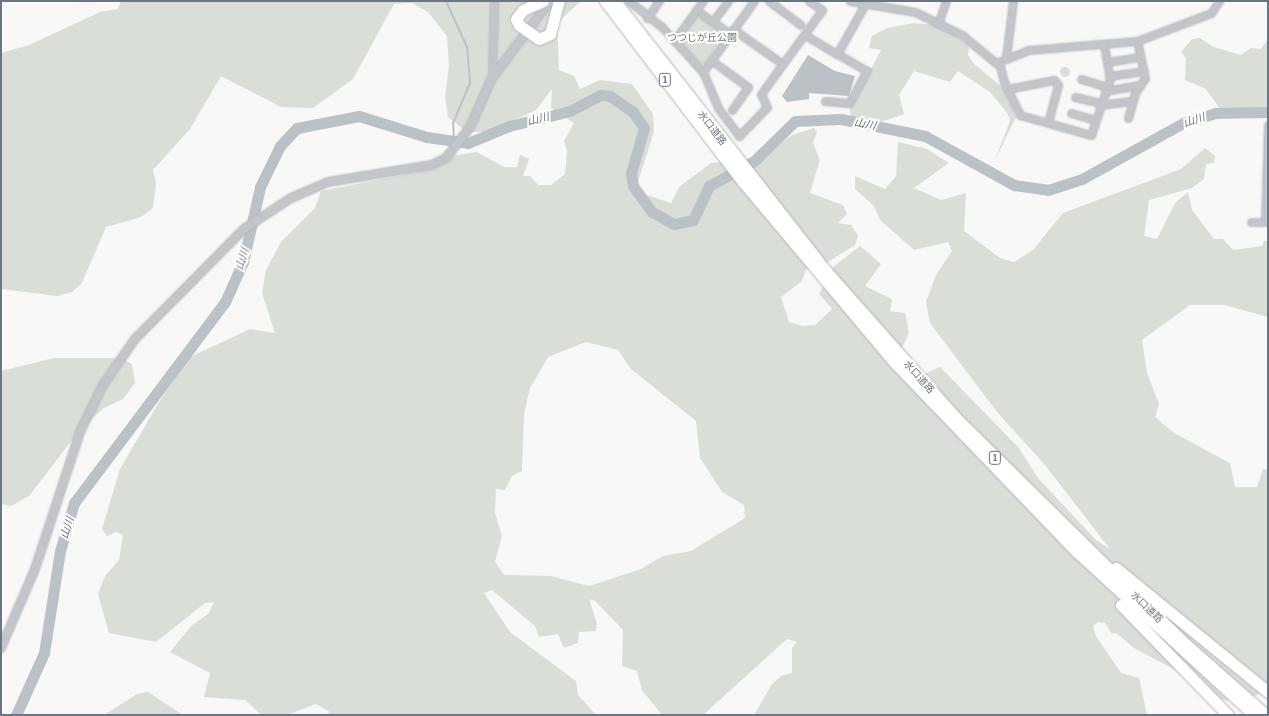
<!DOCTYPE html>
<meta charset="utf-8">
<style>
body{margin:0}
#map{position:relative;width:1269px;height:716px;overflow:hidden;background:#f8f8f6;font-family:"Asap Condensed","Noto Sans JP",sans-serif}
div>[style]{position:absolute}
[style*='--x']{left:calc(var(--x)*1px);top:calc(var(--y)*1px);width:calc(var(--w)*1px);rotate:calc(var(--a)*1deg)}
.green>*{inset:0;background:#d9ded7}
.round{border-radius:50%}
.water>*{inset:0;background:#bac2c7}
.stream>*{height:2px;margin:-1px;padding:0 1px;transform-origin:1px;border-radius:1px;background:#bac2c7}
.river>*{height:11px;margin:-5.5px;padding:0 5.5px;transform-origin:5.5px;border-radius:5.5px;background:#bac2c7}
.roads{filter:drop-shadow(0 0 1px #b5b8bb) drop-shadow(0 0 1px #b5b8bb)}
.minor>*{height:7px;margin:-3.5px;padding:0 3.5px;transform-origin:3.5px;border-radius:3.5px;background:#c2c5c9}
.tertiary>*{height:8px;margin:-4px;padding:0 4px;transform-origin:4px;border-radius:4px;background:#c2c5c9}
.trunk>*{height:11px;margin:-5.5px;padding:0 5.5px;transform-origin:5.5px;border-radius:5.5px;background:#fff}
span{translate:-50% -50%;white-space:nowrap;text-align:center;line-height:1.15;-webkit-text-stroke:4px #fff;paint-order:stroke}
.shield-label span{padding:1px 3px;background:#fff;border:1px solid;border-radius:3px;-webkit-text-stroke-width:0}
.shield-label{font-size:9px;color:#6a7683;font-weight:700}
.park-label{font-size:10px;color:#6b7b69}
.street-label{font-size:10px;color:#6a7683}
.water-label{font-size:11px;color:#67767f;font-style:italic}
.frame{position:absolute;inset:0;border:2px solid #6a7683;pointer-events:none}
</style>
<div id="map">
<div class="green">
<div style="clip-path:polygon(evenodd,121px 1px,581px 1px,557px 23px,559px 70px,574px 76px,580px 89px,600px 80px,632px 84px,653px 114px,654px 132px,635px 191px,671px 203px,679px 187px,711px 163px,762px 157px,792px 135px,814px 128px,817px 132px,813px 143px,820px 160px,810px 193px,843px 205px,847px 214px,838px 223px,851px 225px,858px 236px,855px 245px,823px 265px,806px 269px,802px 281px,781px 297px,789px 322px,802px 326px,815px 325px,832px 309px,819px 294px,833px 267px,860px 246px,881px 264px,865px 286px,892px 299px,890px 311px,905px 313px,909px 333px,892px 368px,906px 382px,940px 367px,1019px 448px,1038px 478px,1096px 540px,1110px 549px,1045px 465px,997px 412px,930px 323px,926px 302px,936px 275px,952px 251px,948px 242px,914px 250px,880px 220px,874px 206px,855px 189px,855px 176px,885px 189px,896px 176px,898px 142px,927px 149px,949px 163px,914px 188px,941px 200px,966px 193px,964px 231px,1000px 258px,1014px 262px,1033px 250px,1063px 213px,1181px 169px,1205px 148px,1215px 156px,1214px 163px,1206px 164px,1204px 179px,1192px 188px,1149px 200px,1144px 236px,1157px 239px,1175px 203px,1188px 192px,1192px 210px,1214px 239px,1223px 239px,1233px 250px,1262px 246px,1264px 241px,1268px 241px,1268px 317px,1224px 305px,1190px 305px,1142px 340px,1147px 373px,1159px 404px,1155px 417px,1174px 433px,1230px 463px,1235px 487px,1257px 487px,1263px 469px,1268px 470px,1268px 690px,1238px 703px,1220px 699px,1202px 684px,1134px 648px,1116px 633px,1112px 634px,1105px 623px,1098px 622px,1093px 626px,1096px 636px,1121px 673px,1139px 678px,1147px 715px,754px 715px,772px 684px,781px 676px,792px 673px,792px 648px,797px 642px,787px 639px,703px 715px,662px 715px,642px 690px,637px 671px,622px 666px,623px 630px,595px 601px,589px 599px,597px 624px,596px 631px,579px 632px,578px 643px,564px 648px,558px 634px,539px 637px,535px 626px,492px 590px,484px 593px,510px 632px,576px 681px,578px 695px,596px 715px,325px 715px,330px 712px,316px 704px,287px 715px,260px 714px,245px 700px,204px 697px,210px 673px,170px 652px,192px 625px,208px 614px,214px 602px,205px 603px,156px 642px,109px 633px,98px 594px,105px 576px,119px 560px,123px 535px,116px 532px,107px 536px,102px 529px,120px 469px,159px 402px,188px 358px,250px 329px,275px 333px,262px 293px,266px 270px,281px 242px,315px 208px,321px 191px,434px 169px,452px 156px,477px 152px,504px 167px,517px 167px,520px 155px,529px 159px,523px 176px,530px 176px,538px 185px,551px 185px,565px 174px,567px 151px,564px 141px,574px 123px,551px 108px,552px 89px,536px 110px,489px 132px,467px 132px,448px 117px,445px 97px,449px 66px,447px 36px,428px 12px,412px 3px,394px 4px,353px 79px,313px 108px,281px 107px,221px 76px,190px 129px,153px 170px,156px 183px,153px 208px,141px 217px,106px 227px,82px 283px,72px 292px,57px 296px,1px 289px,1px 53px,29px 45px,100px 12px,118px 9px,121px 1px,586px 342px,618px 350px,631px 369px,696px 421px,700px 458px,722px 492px,744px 505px,745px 518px,691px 551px,663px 556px,641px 569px,589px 586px,551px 576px,504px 575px,495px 562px,502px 536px,495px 513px,496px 489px,505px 490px,512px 476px,522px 471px,524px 414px,530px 388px,548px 357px,586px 342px)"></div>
<div style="clip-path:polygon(697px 14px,725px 32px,705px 64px,701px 64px,681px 43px,680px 37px)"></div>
<div style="clip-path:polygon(914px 23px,934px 25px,953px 34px,969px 47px,968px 55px,974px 64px,1003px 88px,1016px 117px,995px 160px,1010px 121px,1008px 114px,990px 92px,958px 71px,950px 82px,914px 71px,899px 95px,904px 114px,875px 124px,851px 118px,850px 109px,881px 50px,869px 48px,872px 36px,887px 28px)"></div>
<div style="clip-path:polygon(1200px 38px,1214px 47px,1241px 55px,1251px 48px,1261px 49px,1268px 39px,1268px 111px,1220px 109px,1206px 89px,1185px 80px,1186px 58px,1181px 52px,1192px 39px)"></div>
<div class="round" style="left:1060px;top:67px;width:10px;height:10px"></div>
<div style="clip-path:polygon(54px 358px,120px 358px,132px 364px,135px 383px,123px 399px,104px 408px,82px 427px,29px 496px,11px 506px,1px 504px,1px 371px)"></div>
<div style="clip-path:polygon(148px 692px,183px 715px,104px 715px,137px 694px)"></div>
</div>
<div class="water">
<div style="clip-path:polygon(808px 55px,835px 71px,855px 76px,849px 96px,809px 93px,809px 99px,787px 102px,782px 96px)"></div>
</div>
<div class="stream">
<div style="--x:446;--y:1;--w:51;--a:65.5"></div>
<div style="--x:467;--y:47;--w:36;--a:85"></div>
<div style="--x:470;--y:83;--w:43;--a:113"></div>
<div style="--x:453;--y:123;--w:16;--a:86"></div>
</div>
<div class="river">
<div style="--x:16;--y:715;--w:68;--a:-65.7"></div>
<div style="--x:44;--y:653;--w:103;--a:-81.1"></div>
<div style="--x:60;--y:551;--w:50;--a:-73.7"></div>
<div style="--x:74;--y:503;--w:251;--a:-53.1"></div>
<div style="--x:225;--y:302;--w:44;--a:-65.8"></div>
<div style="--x:243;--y:262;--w:77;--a:-77.2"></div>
<div style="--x:260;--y:187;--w:46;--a:-64"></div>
<div style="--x:280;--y:146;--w:25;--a:-47"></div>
<div style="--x:297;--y:128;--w:63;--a:-11"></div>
<div style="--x:359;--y:116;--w:71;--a:17.2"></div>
<div style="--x:427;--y:137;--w:41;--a:8.3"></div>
<div style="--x:468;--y:143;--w:44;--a:-22.5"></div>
<div style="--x:509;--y:126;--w:63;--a:-13.8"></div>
<div style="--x:570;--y:111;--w:34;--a:-28"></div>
<div style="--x:600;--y:95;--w:10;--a:6"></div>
<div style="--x:610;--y:96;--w:28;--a:35"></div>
<div style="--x:633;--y:112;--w:19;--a:55"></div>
<div style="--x:644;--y:128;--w:47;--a:106.1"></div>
<div style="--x:631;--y:173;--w:13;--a:81"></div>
<div style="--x:633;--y:186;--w:32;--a:54"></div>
<div style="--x:652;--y:212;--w:25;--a:29"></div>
<div style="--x:674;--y:224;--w:19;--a:-12"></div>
<div style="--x:693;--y:220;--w:38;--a:-65"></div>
<div style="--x:709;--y:186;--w:51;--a:-29.1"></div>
<div style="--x:754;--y:161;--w:57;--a:-44.3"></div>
<div style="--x:795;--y:121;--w:46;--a:-2.5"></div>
<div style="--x:841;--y:119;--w:86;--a:11.4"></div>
<div style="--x:925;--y:136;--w:102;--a:28.8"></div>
<div style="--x:1014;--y:185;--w:34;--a:8"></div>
<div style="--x:1048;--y:190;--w:36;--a:-18"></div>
<div style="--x:1082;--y:179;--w:115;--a:-29"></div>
<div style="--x:1183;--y:123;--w:34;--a:-17"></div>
<div style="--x:1215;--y:113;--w:53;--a:-1.1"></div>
</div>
<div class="roads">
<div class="minor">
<div style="--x:629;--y:1;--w:42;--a:38.2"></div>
<div style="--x:662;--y:27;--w:61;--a:47.7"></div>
<div style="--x:703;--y:72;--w:39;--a:67"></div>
<div style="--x:718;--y:108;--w:35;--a:53"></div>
<div style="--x:739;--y:136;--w:40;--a:-46"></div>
<div style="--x:767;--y:107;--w:14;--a:-115"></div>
<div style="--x:761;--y:94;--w:104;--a:-54"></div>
<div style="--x:822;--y:10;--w:16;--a:-145"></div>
<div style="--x:769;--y:1;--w:39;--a:37"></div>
<div style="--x:850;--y:1;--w:66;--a:9.6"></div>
<div style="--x:915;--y:12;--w:52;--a:26.1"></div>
<div style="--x:962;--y:35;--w:44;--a:39.5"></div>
<div style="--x:996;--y:63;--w:35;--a:-22"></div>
<div style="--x:1029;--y:50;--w:108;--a:-4.8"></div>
<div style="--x:1137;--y:41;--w:79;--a:-20.7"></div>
<div style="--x:1211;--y:13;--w:14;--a:-56"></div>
<div style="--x:696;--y:10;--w:42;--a:35.2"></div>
<div style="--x:647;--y:18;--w:21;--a:-55"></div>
<div style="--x:713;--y:21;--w:25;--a:-53"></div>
<div style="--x:938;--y:24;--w:24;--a:-71"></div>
<div style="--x:733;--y:29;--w:54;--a:35.2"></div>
<div style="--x:805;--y:35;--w:37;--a:31"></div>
<div style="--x:837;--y:54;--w:55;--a:-60.6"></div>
<div style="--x:674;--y:41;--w:49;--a:-54.1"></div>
<div style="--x:1006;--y:58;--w:57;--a:-83"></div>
<div style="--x:711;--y:60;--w:46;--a:36.1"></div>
<div style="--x:748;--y:87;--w:28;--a:125"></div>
<div style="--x:999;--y:62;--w:21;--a:76"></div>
<div style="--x:1004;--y:82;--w:37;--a:64"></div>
<div style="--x:1020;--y:115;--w:74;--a:15.7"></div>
<div style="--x:1091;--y:135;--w:59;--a:-71.3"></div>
<div style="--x:1110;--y:79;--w:35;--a:-100"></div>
<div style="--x:1107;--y:62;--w:33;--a:-9"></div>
<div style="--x:703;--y:72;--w:87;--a:-54.3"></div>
<div style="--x:1109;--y:76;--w:35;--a:-8"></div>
<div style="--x:492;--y:78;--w:77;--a:-88.5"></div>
<div style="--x:1081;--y:79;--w:27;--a:17"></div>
<div style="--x:1007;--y:89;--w:48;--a:-10.8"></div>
<div style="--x:1054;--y:80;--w:6;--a:51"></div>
<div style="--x:1058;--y:85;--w:39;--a:105"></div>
<div style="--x:1105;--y:91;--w:36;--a:-10"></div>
<div style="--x:1075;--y:97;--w:26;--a:13"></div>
<div style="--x:825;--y:101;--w:24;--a:5"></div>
<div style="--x:849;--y:103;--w:37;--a:-61"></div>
<div style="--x:867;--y:71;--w:34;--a:-150"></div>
<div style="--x:1099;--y:105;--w:33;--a:-7"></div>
<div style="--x:1071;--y:113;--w:25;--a:16"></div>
<div style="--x:1128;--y:118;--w:26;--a:-74"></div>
<div style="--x:1135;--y:93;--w:18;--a:-56"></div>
<div style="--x:1145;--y:78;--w:38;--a:-102"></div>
<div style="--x:1251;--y:222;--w:17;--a:0"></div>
<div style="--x:1265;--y:222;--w:97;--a:-88.2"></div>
</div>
<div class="tertiary">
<div style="--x:1;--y:648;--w:86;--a:-66.7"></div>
<div style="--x:35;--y:569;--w:144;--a:-71.8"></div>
<div style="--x:80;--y:432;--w:52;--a:-63.9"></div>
<div style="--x:103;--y:385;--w:56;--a:-55.2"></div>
<div style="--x:135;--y:339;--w:155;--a:-45.3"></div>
<div style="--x:244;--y:229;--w:56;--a:-33.4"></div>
<div style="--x:291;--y:198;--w:40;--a:-23.4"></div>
<div style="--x:328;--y:182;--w:105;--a:-9.3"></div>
<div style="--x:432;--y:165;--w:16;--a:-27"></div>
<div style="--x:446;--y:158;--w:39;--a:-52"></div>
<div style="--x:470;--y:127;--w:54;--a:-65.8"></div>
<div style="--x:492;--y:78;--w:96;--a:-53"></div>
</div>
<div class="trunk">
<div style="--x:543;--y:1;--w:22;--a:156"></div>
<div style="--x:523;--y:10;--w:11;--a:128"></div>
<div style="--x:516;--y:19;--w:7;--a:63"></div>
<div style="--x:519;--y:25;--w:24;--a:35"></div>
<div style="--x:539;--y:39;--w:12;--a:-24"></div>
<div style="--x:550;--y:34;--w:34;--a:-75"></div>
<div style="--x:605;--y:1;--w:228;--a:52.7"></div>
<div style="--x:743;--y:182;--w:234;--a:50"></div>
<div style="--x:893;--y:361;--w:265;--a:46.1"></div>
<div style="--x:1077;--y:552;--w:241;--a:42.6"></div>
<div style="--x:615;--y:1;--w:343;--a:52"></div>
<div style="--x:826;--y:271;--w:195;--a:48.5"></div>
<div style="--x:955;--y:417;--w:316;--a:44.6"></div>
<div style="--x:1180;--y:639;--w:115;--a:41.5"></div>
<div style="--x:1116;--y:568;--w:196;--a:39.2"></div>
<div style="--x:1121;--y:605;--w:153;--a:45.8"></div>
</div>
</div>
<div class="shield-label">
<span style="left:665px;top:80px">1</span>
<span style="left:995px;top:458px">1</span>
</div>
<div class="park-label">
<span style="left:702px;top:38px">つつじが丘公園</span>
</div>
<div class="street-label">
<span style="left:712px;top:128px;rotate:52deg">水口道路</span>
<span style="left:919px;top:377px;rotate:48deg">水口道路</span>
<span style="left:1147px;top:607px;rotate:44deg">水口道路</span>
</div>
<div class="water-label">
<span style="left:538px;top:119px;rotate:-14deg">山川</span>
<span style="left:1194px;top:120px;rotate:-19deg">山川</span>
<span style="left:865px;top:124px;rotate:11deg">山川</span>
<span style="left:242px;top:259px;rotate:-72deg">山川</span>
<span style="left:67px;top:528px;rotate:-73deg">山川</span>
</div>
<div class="frame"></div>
</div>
